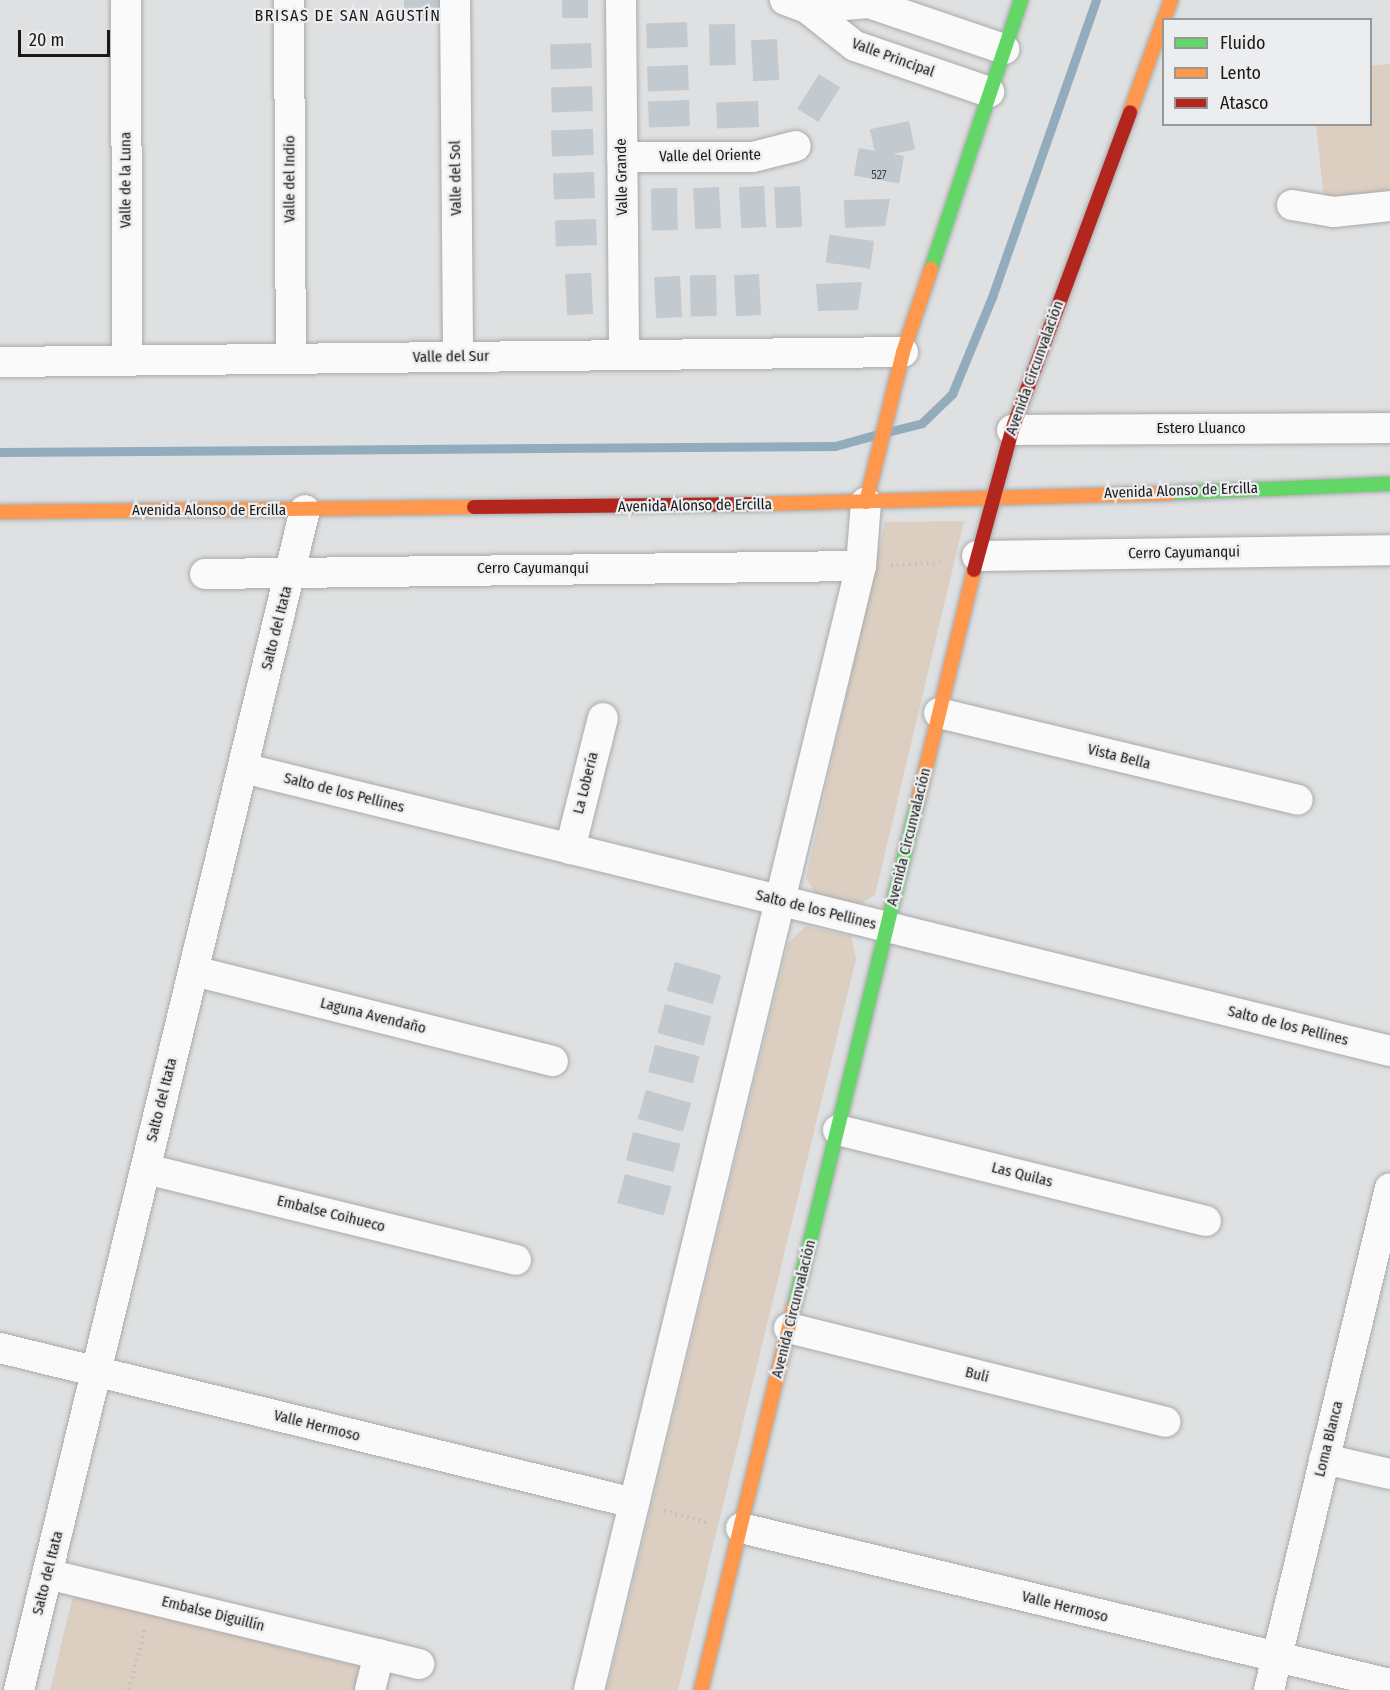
<!DOCTYPE html>
<meta charset="utf-8">
<style>
body{margin:0}
#map{position:relative;width:1390px;height:1690px;overflow:hidden;background:#dee0e1;font-family:"Fira Sans Condensed",sans-serif}
div>[style]{position:absolute}
[style*='--x']{left:calc(var(--x)*1px);top:calc(var(--y)*1px);width:calc(var(--w)*1px);rotate:calc(var(--a)*1deg)}
.green>*{inset:0;background:#dccec1}
.stream>*{height:9px;margin:-4.5px;padding:0 4.5px;transform-origin:4.5px;border-radius:4.5px;background:#92abbd}
.building>*{inset:0;background:#c2c9cf;transform-origin:0 0}
.path>*{height:4px;margin-top:-2px;transform-origin:0;background:repeating-linear-gradient(90deg,#bfc0c0 0 1.5px,transparent 0 6px)}
.roads{filter:drop-shadow(0 0 2px #a9aaab) drop-shadow(0 0 2px #a9aaab)}
.street>*{height:30px;margin:-15px;padding:0 15px;transform-origin:15px;border-radius:15px;background:#fafafa}
.fast>*{height:14px;margin:-7px;padding:0 7px;transform-origin:7px;border-radius:7px;background:#63d668}
.slow>*{height:14px;margin:-7px;padding:0 7px;transform-origin:7px;border-radius:7px;background:#ff974d}
.jam>*{height:14px;margin:-7px;padding:0 7px;transform-origin:7px;border-radius:7px;background:#b3261e}
span{translate:-50% -50%;white-space:nowrap;text-align:center;line-height:1.15;-webkit-text-stroke:4.5px #ebedef;paint-order:stroke}
.number-label{font-size:12px;color:#444648}
.number-label span{-webkit-text-stroke-width:0}
.street-label{font-size:15px;color:#19191a}
.neighbourhood-label{font-size:16px;color:#19191a;letter-spacing:1.5px}
.legend{position:absolute;left:1162px;top:18px;width:210px;height:108px;box-sizing:border-box;background:#ebedef;border:2px solid #97989a;margin:0;padding:8px 10px;list-style:none;font-size:18px;color:#19191a}
.legend li{display:flex;align-items:center;gap:12px;height:30px}
.legend b{width:30px;border:2px solid #97989a}
.scale{position:absolute;left:18px;top:30px;width:92px;height:27px;box-sizing:border-box;border:3px solid #19191a;border-top:0;padding-left:8px;font-size:18px;line-height:21px;white-space:nowrap;color:#19191a;-webkit-text-stroke:4px #ebedef;paint-order:stroke}
</style>
<div id="map">
<div class="green">
<div style="clip-path:polygon(1390px 64px,1390px 192px,1324px 199px,1316px 125px,1370px 124px,1371px 66px)"></div>
<div style="clip-path:polygon(964px 521px,875px 895px,857px 906px,817px 896px,806px 878px,885px 522px)"></div>
<div style="clip-path:polygon(806px 926px,851px 936px,856px 959px,678px 1690px,607px 1690px,788px 943px)"></div>
<div style="clip-path:polygon(73px 1596px,361px 1667px,355px 1690px,50px 1690px)"></div>
</div>
<div class="stream">
<div style="--x:891;--y:431;--w:32;--a:-14"></div>
<div style="--x:922;--y:423;--w:42;--a:-44"></div>
<div style="--x:952;--y:394;--w:105;--a:-67.6"></div>
<div style="--x:992;--y:297;--w:315;--a:-70.7"></div>
<div style="--x:0;--y:452;--w:835;--a:-0.41"></div>
<div style="--x:835;--y:446;--w:41;--a:-15.4"></div>
</div>
<div class="building">
<div style="left:404px;top:0;width:41px;height:19px"></div>
<div style="left:562px;top:0;width:26px;height:18px"></div>
<div style="left:687px;top:22px;width:25px;height:41px;rotate:88deg"></div>
<div style="left:735px;top:24px;width:41px;height:26px;rotate:89deg"></div>
<div style="left:777px;top:39px;width:41px;height:26px;rotate:87deg"></div>
<div style="left:591px;top:43px;width:25px;height:41px;rotate:88deg"></div>
<div style="left:688px;top:65px;width:25px;height:41px;rotate:88deg"></div>
<div style="left:819px;top:74px;width:25px;height:41px;rotate:32deg"></div>
<div style="left:592px;top:86px;width:25px;height:41px;rotate:88deg"></div>
<div style="left:689px;top:100px;width:26px;height:41px;rotate:88deg"></div>
<div style="left:758px;top:101px;width:26px;height:42px;rotate:88deg"></div>
<div style="left:909px;top:121px;width:29px;height:40px;rotate:78deg"></div>
<div style="left:593px;top:129px;width:26px;height:42px;rotate:88deg"></div>
<div style="left:904px;top:156px;width:28px;height:46px;rotate:100deg"></div>
<div style="left:594px;top:172px;width:26px;height:41px;rotate:88deg"></div>
<div style="left:764px;top:186px;width:41px;height:25px;rotate:87deg"></div>
<div style="left:800px;top:186px;width:41px;height:26px;rotate:87deg"></div>
<div style="left:719px;top:187px;width:41px;height:26px;rotate:87deg"></div>
<div style="left:677px;top:188px;width:42px;height:26px;rotate:89deg"></div>
<div style="clip-path:polygon(890px 199px,885px 226px,845px 228px,844px 200px)"></div>
<div style="left:596px;top:219px;width:26px;height:41px;rotate:88deg"></div>
<div style="left:874px;top:241px;width:28px;height:45px;rotate:98deg"></div>
<div style="left:591px;top:273px;width:41px;height:26px;rotate:87deg"></div>
<div style="left:759px;top:274px;width:41px;height:25px;rotate:87deg"></div>
<div style="left:716px;top:275px;width:41px;height:26px;rotate:89deg"></div>
<div style="left:680px;top:276px;width:41px;height:26px;rotate:87deg"></div>
<div style="clip-path:polygon(862px 282px,858px 310px,818px 311px,816px 284px)"></div>
<div style="left:675px;top:962px;width:48px;height:30px;rotate:16deg"></div>
<div style="left:665px;top:1004px;width:48px;height:30px;rotate:15deg"></div>
<div style="left:655px;top:1045px;width:46px;height:28px;rotate:14deg"></div>
<div style="left:646px;top:1090px;width:47px;height:30px;rotate:16deg"></div>
<div style="left:633px;top:1132px;width:49px;height:29px;rotate:14deg"></div>
<div style="left:625px;top:1174px;width:48px;height:30px;rotate:15deg"></div>
</div>
<div class="path">
<div style="--x:891;--y:565;--w:53;--a:-3.2"></div>
<div style="--x:664;--y:1511;--w:47;--a:14.9"></div>
<div style="--x:129;--y:1690;--w:63;--a:-75.3"></div>
</div>
<div class="roads">
<div class="street">
<div style="--x:126;--y:0;--w:360;--a:89.8"></div>
<div style="--x:289;--y:0;--w:359;--a:89.7"></div>
<div style="--x:455;--y:0;--w:356;--a:89.5"></div>
<div style="--x:621;--y:0;--w:354;--a:89.5"></div>
<div style="--x:785;--y:0;--w:23;--a:20"></div>
<div style="--x:807;--y:8;--w:61;--a:38.4"></div>
<div style="--x:855;--y:46;--w:142;--a:18.9"></div>
<div style="--x:807;--y:8;--w:62;--a:-4.6"></div>
<div style="--x:869;--y:3;--w:143;--a:18.8"></div>
<div style="--x:622;--y:157;--w:131;--a:0"></div>
<div style="--x:753;--y:157;--w:44;--a:-14.3"></div>
<div style="--x:1292;--y:205;--w:43;--a:9.5"></div>
<div style="--x:1334;--y:212;--w:56;--a:-6.1"></div>
<div style="--x:0;--y:362;--w:903;--a:-0.63"></div>
<div style="--x:1012;--y:430;--w:378;--a:-0.3"></div>
<div style="--x:977;--y:556;--w:413;--a:-0.8"></div>
<div style="--x:205;--y:574;--w:656;--a:-0.7"></div>
<div style="--x:939;--y:713;--w:369;--a:13.6"></div>
<div style="--x:243;--y:768;--w:1181;--a:13.86"></div>
<div style="--x:570;--y:849;--w:135;--a:-75.9"></div>
<div style="--x:194;--y:971;--w:370;--a:14.1"></div>
<div style="--x:838;--y:1130;--w:379;--a:13.9"></div>
<div style="--x:146;--y:1169;--w:381;--a:13.8"></div>
<div style="--x:789;--y:1328;--w:388;--a:14"></div>
<div style="--x:0;--y:1348;--w:653;--a:13.74"></div>
<div style="--x:1324;--y:1459;--w:68;--a:12.8"></div>
<div style="--x:741;--y:1528;--w:667;--a:13.52"></div>
<div style="--x:47;--y:1574;--w:383;--a:13.6"></div>
<div style="--x:19;--y:1690;--w:1214;--a:-76.38"></div>
<div style="--x:370;--y:1690;--w:37;--a:-76"></div>
<div style="--x:589;--y:1690;--w:1156;--a:-76.4"></div>
<div style="--x:861;--y:566;--w:64;--a:-85.5"></div>
<div style="--x:1269;--y:1690;--w:516;--a:-76.45"></div>
</div>
<div class="fast">
<div style="--x:931;--y:269;--w:284;--a:-71.5"></div>
<div style="--x:1171;--y:493;--w:219;--a:-2.4"></div>
<div style="--x:794;--y:1307;--w:518;--a:-76.26"></div>
</div>
<div class="slow">
<div style="--x:1130;--y:112;--w:119;--a:-69.9"></div>
<div style="--x:866;--y:502;--w:154;--a:-76.1"></div>
<div style="--x:903;--y:352;--w:88;--a:-71.4"></div>
<div style="--x:761;--y:504;--w:410;--a:-1.5"></div>
<div style="--x:0;--y:512;--w:474;--a:-0.6"></div>
<div style="--x:917;--y:804;--w:241;--a:-76.3"></div>
<div style="--x:701;--y:1690;--w:394;--a:-76.4"></div>
</div>
<div class="jam">
<div style="--x:474;--y:507;--w:287;--a:-0.6"></div>
<div style="--x:974;--y:570;--w:145;--a:-74.8"></div>
<div style="--x:1012;--y:430;--w:339;--a:-69.6"></div>
</div>
</div>
<div class="number-label">
<span style="left:879px;top:176px">527</span>
</div>
<div class="street-label">
<span style="left:893px;top:58px;rotate:20deg">Valle Principal</span>
<span style="left:710px;top:156px;rotate:-1deg">Valle del Oriente</span>
<span style="left:622px;top:177px;rotate:-91deg">Valle Grande</span>
<span style="left:456px;top:178px;rotate:-91deg">Valle del Sol</span>
<span style="left:290px;top:179px;rotate:-90deg">Valle del Indio</span>
<span style="left:126px;top:180px;rotate:-90deg">Valle de la Luna</span>
<span style="left:451px;top:357px;rotate:-1deg">Valle del Sur</span>
<span style="left:1035px;top:368px;rotate:-70deg">Avenida Circunvalación</span>
<span style="left:1201px;top:429px">Estero Lluanco</span>
<span style="left:1181px;top:491px;rotate:-2deg">Avenida Alonso de Ercilla</span>
<span style="left:695px;top:506px;rotate:-1deg">Avenida Alonso de Ercilla</span>
<span style="left:209px;top:511px">Avenida Alonso de Ercilla</span>
<span style="left:1184px;top:553px;rotate:-1deg">Cerro Cayumanqui</span>
<span style="left:533px;top:569px">Cerro Cayumanqui</span>
<span style="left:277px;top:628px;rotate:-76deg">Salto del Itata</span>
<span style="left:1119px;top:757px;rotate:14deg">Vista Bella</span>
<span style="left:586px;top:783px;rotate:-76deg">La Lobería</span>
<span style="left:344px;top:793px;rotate:14deg">Salto de los Pellines</span>
<span style="left:909px;top:837px;rotate:-76deg">Avenida Circunvalación</span>
<span style="left:816px;top:910px;rotate:14deg">Salto de los Pellines</span>
<span style="left:373px;top:1016px;rotate:14deg">Laguna Avendaño</span>
<span style="left:1288px;top:1026px;rotate:14deg">Salto de los Pellines</span>
<span style="left:162px;top:1100px;rotate:-76deg">Salto del Itata</span>
<span style="left:1022px;top:1175px;rotate:14deg">Las Quilas</span>
<span style="left:331px;top:1214px;rotate:14deg">Embalse Coihueco</span>
<span style="left:794px;top:1309px;rotate:-76deg">Avenida Circunvalación</span>
<span style="left:977px;top:1375px;rotate:14deg">Buli</span>
<span style="left:317px;top:1426px;rotate:14deg">Valle Hermoso</span>
<span style="left:1329px;top:1439px;rotate:-76deg">Loma Blanca</span>
<span style="left:48px;top:1573px;rotate:-76deg">Salto del Itata</span>
<span style="left:1065px;top:1607px;rotate:14deg">Valle Hermoso</span>
<span style="left:213px;top:1614px;rotate:14deg">Embalse Diguillín</span>
</div>
<div class="neighbourhood-label">
<span style="left:348px;top:16px">BRISAS DE SAN AGUSTÍN</span>
</div>
<ul class="legend">
<li><b style="height:8px;background:#63d668"></b>Fluido</li>
<li><b style="height:8px;background:#ff974d"></b>Lento</li>
<li><b style="height:8px;background:#b3261e"></b>Atasco</li>
</ul>
<div class="scale">20 m</div>
</div>
